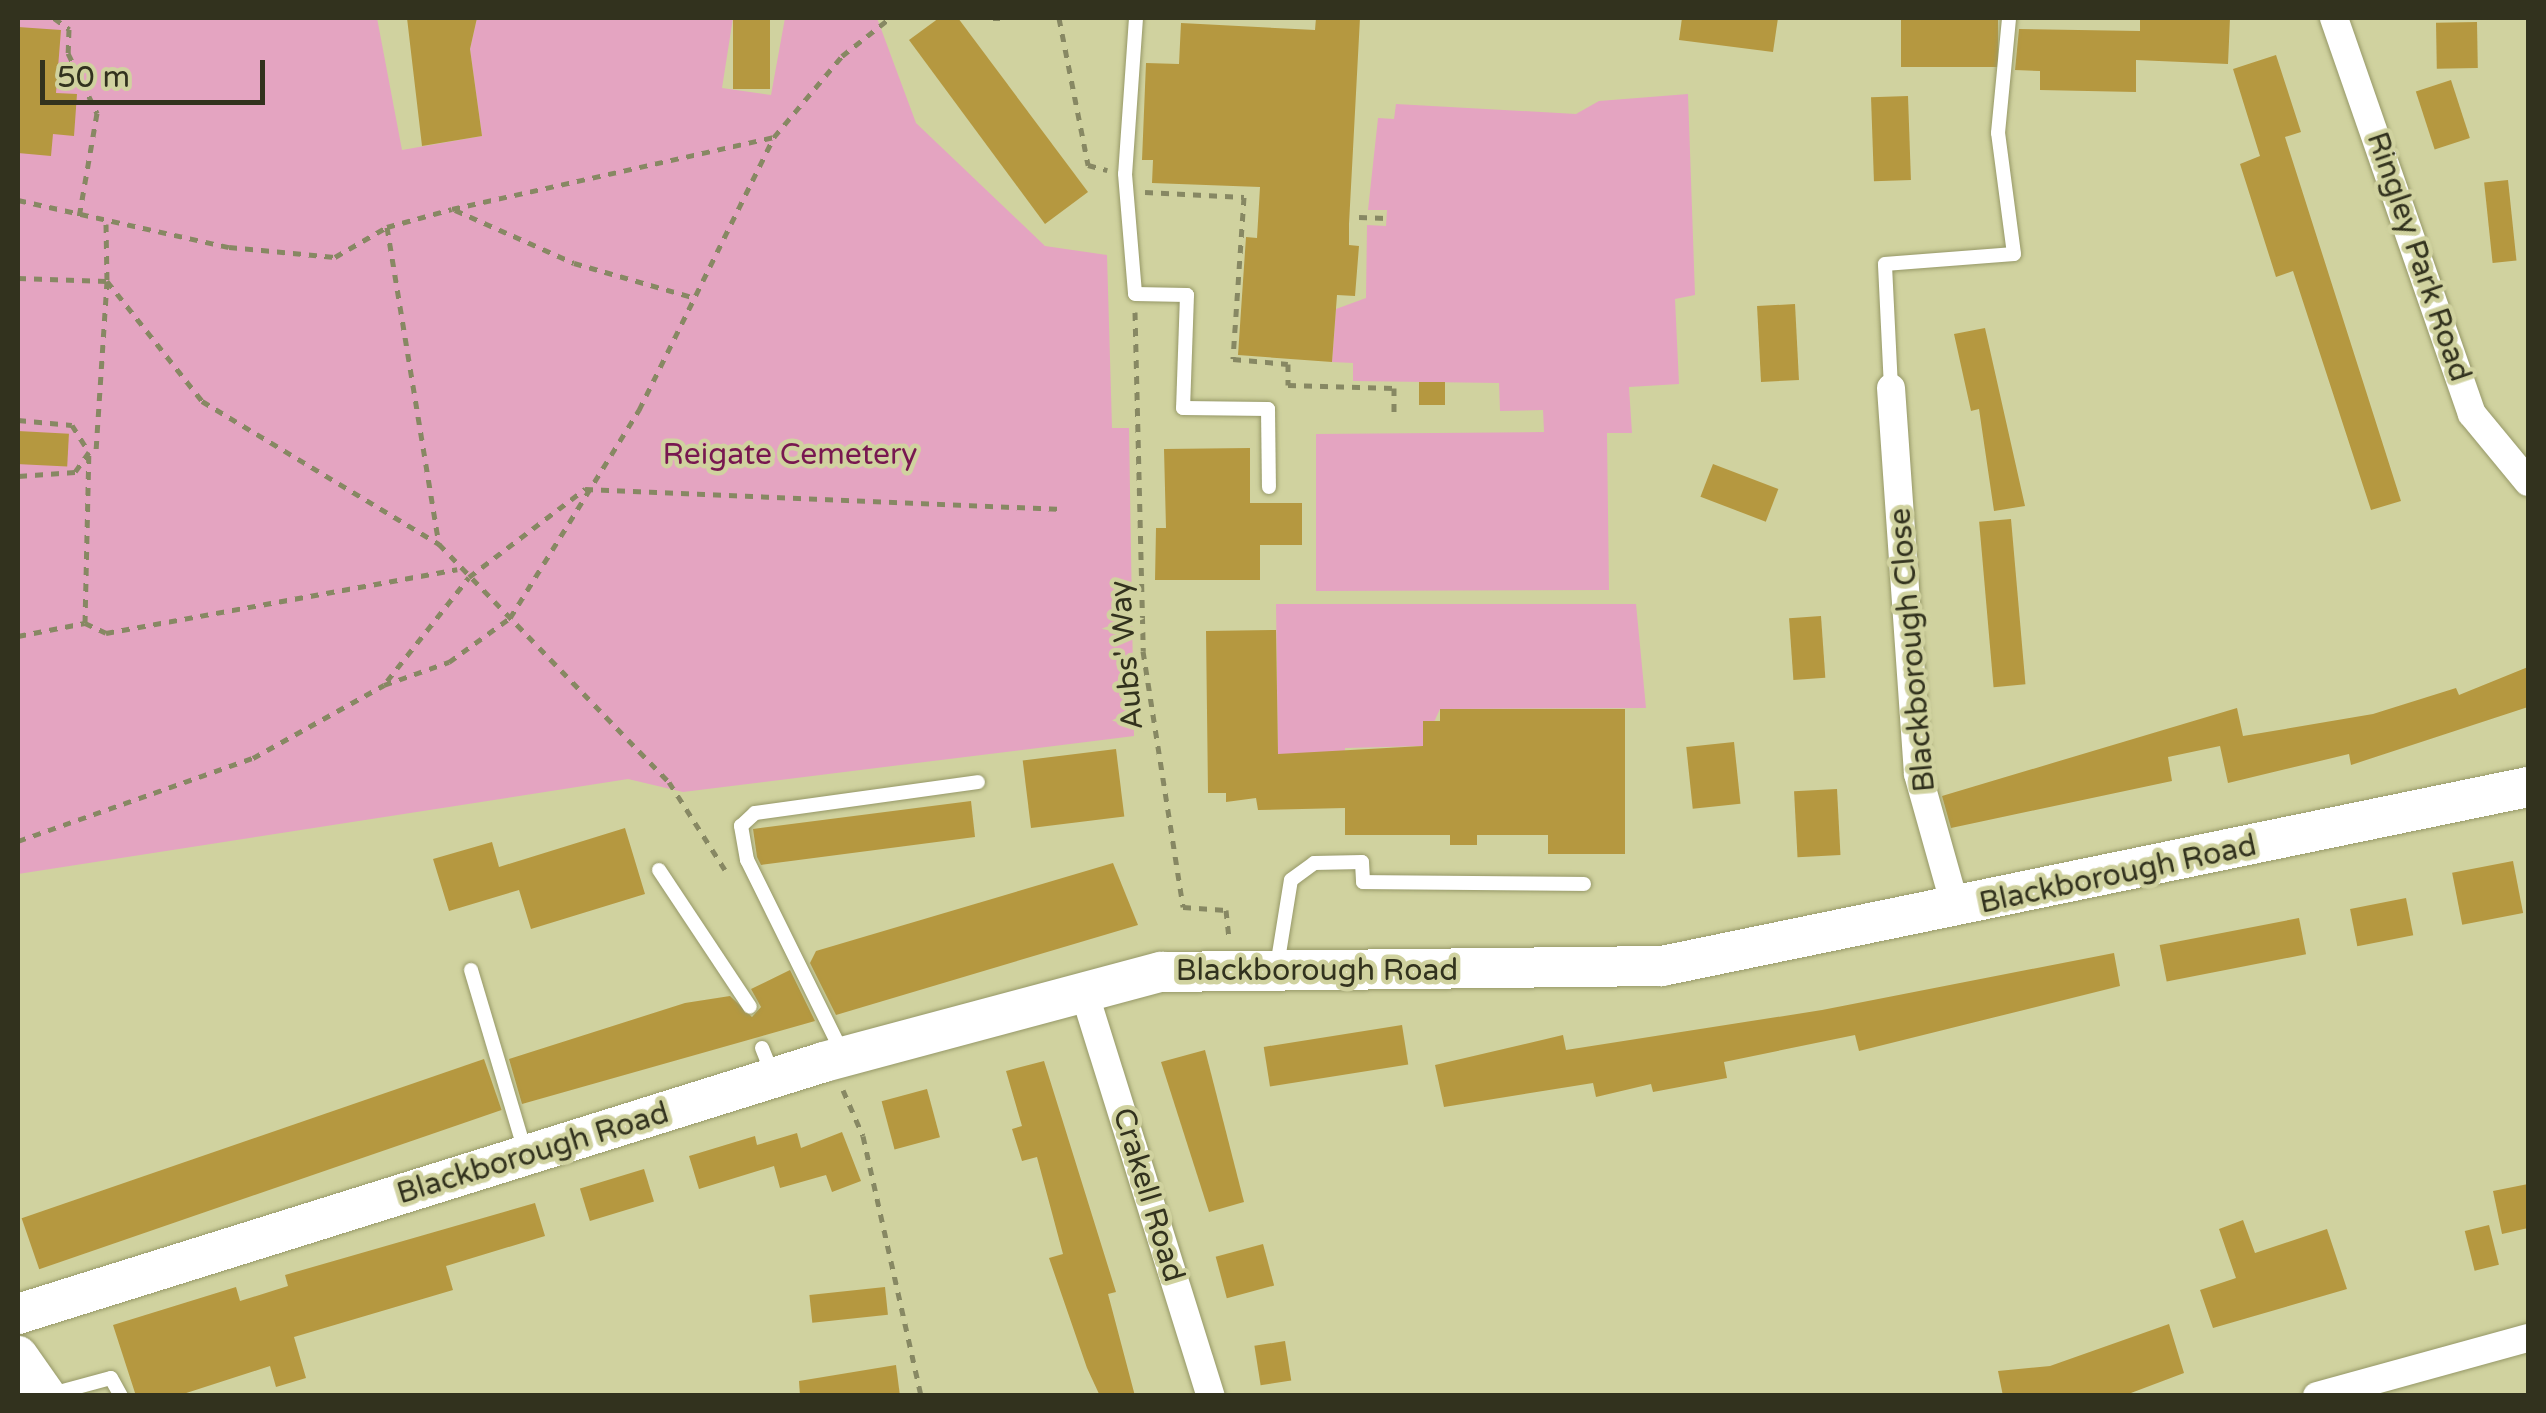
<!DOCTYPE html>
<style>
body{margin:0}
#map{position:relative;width:2546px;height:1413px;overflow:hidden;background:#d0d29f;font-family:"Varela Round",sans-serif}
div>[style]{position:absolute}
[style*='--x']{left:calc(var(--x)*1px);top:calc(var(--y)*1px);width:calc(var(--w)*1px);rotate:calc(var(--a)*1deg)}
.green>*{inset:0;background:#e4a4c1}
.building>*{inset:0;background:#b59840;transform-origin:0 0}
.path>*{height:5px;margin-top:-2.5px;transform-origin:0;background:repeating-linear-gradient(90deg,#878863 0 8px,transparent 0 16px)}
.roads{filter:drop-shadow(0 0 2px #969867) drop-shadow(0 0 2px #969867)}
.lane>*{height:14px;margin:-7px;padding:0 7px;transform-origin:7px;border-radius:7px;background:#fff}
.street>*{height:28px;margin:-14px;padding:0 14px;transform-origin:14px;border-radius:14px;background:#fff}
.secondary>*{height:40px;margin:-20px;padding:0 20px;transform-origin:20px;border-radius:20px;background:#fff}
span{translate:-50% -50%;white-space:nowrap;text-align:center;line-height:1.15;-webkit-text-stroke:9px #d0d29f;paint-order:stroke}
.street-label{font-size:30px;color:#32321e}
.park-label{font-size:30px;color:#781750}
.frame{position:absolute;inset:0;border:20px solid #32321e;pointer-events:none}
.scale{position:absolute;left:40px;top:60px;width:225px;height:45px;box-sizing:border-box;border:5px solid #32321e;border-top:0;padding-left:12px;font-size:30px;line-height:35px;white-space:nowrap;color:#32321e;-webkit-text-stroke:8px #d0d29f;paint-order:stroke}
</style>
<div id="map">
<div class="green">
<div style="clip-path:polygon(18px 18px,377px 18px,402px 150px,482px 136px,470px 49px,477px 18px,733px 18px,722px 88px,771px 95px,785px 18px,877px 18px,916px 123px,1045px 246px,1107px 255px,1112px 428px,1129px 428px,1134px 736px,683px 792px,628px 779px,18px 874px)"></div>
<div style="clip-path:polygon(1688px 94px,1695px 295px,1675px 299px,1679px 384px,1629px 387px,1632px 433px,1607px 433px,1609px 590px,1316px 591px,1316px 434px,1544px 432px,1543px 410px,1500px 411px,1499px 383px,1353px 381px,1353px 363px,1332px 362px,1336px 309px,1366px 298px,1367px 225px,1386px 226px,1387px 210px,1368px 210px,1378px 118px,1394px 119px,1396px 104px,1576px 114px,1599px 101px)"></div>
<div style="clip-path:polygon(1276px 604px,1636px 604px,1646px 708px,1440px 709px,1423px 746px,1345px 748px,1345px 781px,1302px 754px,1278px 754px)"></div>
</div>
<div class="building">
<div style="clip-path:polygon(407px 18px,477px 18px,470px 49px,482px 136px,422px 146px)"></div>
<div style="left:733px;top:18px;width:37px;height:71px"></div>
<div style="clip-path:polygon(939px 18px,958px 18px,1088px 192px,1045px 224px,909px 40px)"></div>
<div style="clip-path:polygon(1316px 18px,1360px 18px,1349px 224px,1349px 245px,1359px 246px,1355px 296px,1337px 295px,1332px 362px,1238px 355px,1246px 237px,1257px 238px,1260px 187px,1152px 183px,1153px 160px,1142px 160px,1146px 63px,1179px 64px,1181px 23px,1315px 30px)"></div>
<div style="clip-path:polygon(1682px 18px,1778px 18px,1773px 52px,1679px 40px)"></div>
<div style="left:1901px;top:18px;width:97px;height:49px"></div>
<div style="clip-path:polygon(2140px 18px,2230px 18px,2228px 64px,2136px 60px,2136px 92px,2040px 90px,2040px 71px,2015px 70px,2019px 29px,2140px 31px)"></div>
<div style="left:2477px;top:22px;width:46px;height:41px;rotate:89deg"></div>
<div style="clip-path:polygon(18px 27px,61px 30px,56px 93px,77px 94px,74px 136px,53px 134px,51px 156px,18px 153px)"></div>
<div style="clip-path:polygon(2276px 55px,2301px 132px,2285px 137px,2401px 501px,2371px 510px,2293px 271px,2276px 277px,2240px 164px,2260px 156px,2233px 69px)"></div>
<div style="left:2451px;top:80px;width:61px;height:37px;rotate:72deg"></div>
<div style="left:1908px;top:96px;width:84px;height:37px;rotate:88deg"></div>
<div style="left:2508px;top:180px;width:81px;height:24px;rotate:84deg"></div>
<div style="left:1795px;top:304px;width:76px;height:38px;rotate:87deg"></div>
<div style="clip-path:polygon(1985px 328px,2025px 506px,1994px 511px,1979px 409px,1971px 411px,1954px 334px)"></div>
<div style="left:1419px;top:382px;width:26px;height:23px"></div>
<div style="left:18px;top:431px;width:51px;height:33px;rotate:3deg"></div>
<div style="clip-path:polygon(1250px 448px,1250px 503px,1302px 503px,1302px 545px,1260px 545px,1260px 580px,1155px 580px,1156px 528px,1166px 528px,1164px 449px)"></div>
<div style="left:1713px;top:464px;width:70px;height:35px;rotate:21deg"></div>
<div style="left:2011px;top:519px;width:166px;height:32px;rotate:85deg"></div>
<div style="left:1821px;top:616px;width:62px;height:32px;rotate:86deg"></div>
<div style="clip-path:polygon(1276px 630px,1278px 754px,1423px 746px,1423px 721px,1440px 721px,1440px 709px,1625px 709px,1625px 854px,1548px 854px,1548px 835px,1477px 835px,1477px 845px,1450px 845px,1450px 835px,1345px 835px,1345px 808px,1258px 810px,1256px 798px,1226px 802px,1226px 793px,1208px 793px,1206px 631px)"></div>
<div style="clip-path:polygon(2528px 667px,2528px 707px,2351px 765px,2349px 754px,2228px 783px,2220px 746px,2168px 757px,2172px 781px,1951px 828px,1942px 796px,2237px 708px,2243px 736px,2373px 714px,2456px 688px,2459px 695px)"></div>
<div style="left:1734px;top:742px;width:62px;height:48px;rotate:84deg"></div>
<div style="left:1116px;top:749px;width:68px;height:94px;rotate:83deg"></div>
<div style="left:1837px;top:789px;width:66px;height:43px;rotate:87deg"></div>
<div style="clip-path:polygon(971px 801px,975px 837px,761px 865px,757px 857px,753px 829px)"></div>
<div style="clip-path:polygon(625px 828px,645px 894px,531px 929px,519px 890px,449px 911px,433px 859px,492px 842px,499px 867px)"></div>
<div style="left:2513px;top:861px;width:53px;height:62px;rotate:79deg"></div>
<div style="clip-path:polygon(1113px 863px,1138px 925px,836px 1015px,810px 963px,816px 951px)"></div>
<div style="left:2406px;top:898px;width:38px;height:57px;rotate:79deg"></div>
<div style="left:2299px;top:918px;width:37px;height:142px;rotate:79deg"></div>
<div style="clip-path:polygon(2114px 953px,2120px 986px,1859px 1051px,1855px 1035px,1724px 1062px,1727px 1078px,1653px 1092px,1651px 1084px,1596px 1097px,1593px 1083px,1444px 1107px,1435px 1065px,1563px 1035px,1566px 1050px,1822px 1010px)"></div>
<div style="clip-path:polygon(790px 970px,815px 1021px,522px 1104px,509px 1059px,685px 1003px,730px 996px,752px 1017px,761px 1007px,751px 989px)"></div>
<div style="left:1402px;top:1025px;width:40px;height:140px;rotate:81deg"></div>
<div style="clip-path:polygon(1205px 1050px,1244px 1202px,1209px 1212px,1161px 1062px)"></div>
<div style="left:484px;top:1059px;width:54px;height:489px;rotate:71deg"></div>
<div style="clip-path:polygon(1044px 1061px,1116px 1292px,1108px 1294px,1135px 1396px,1100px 1396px,1087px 1368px,1049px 1258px,1063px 1254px,1037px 1157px,1022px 1161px,1012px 1129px,1022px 1126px,1006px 1071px)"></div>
<div style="left:927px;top:1089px;width:50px;height:47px;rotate:75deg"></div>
<div style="clip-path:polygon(842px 1132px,861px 1181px,832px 1192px,826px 1175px,780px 1188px,774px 1166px,699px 1189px,689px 1156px,755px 1136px,757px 1145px,797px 1133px,801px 1148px)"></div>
<div style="left:644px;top:1169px;width:34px;height:67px;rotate:73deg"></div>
<div style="clip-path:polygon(2528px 1184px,2528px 1228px,2502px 1234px,2493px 1191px)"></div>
<div style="clip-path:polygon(535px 1203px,545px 1236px,446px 1266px,453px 1290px,294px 1337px,306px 1378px,276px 1387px,270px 1366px,177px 1396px,136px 1396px,113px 1325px,236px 1287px,240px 1301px,288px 1286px,285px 1275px)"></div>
<div style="clip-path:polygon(2243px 1220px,2255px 1253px,2327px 1229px,2347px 1289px,2213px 1328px,2200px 1290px,2236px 1278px,2219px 1229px)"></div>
<div style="left:2489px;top:1225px;width:41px;height:25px;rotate:76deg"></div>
<div style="left:1263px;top:1244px;width:43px;height:49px;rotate:75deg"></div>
<div style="left:885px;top:1287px;width:28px;height:76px;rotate:84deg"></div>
<div style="clip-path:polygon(2169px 1324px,2184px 1373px,2123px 1396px,2003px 1396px,1998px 1371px,2050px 1366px)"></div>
<div style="left:1285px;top:1341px;width:40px;height:31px;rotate:81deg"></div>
<div style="clip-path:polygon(896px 1365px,900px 1396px,800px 1396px,799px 1381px)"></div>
</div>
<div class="path">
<div style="--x:54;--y:18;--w:19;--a:36"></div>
<div style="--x:69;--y:29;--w:24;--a:92"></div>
<div style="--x:68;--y:53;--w:67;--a:64.2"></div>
<div style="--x:97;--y:113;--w:106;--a:99.8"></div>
<div style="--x:993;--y:18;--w:7;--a:0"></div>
<div style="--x:1059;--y:18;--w:150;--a:78.8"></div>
<div style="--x:1088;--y:165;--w:20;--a:15"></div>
<div style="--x:1145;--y:192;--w:99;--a:2.9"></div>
<div style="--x:1244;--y:197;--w:162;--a:93.9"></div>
<div style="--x:1233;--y:359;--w:55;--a:5.2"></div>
<div style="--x:1288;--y:364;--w:21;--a:90"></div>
<div style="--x:1288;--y:385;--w:106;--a:1.6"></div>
<div style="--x:1394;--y:388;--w:31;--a:90"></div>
<div style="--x:18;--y:200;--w:216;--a:12.6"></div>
<div style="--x:229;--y:247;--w:106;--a:5.4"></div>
<div style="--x:335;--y:257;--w:60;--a:-30"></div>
<div style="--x:387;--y:227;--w:67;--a:-15.5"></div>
<div style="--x:452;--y:209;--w:330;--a:-12.6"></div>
<div style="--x:774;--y:137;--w:106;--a:-50"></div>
<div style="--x:842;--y:56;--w:61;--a:-38.4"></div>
<div style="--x:455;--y:210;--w:130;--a:24"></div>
<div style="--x:574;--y:263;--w:126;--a:16.1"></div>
<div style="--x:1359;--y:217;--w:28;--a:2"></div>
<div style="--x:106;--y:224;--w:57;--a:89"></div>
<div style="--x:107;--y:281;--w:153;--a:51.6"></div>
<div style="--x:202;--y:401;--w:277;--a:31.1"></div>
<div style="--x:439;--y:544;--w:331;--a:46"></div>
<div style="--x:669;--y:782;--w:104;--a:57.5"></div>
<div style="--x:387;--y:227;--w:321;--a:80.7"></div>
<div style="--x:18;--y:278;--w:89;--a:1.9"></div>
<div style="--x:107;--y:281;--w:171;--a:93.7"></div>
<div style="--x:1135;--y:312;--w:339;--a:88.6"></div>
<div style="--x:1143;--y:651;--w:259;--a:81.1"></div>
<div style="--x:1183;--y:907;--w:43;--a:4"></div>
<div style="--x:1226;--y:910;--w:27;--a:84"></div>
<div style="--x:18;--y:420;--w:54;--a:5.3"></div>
<div style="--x:72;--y:425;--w:32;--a:58"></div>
<div style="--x:89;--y:452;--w:24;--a:125"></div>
<div style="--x:75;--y:472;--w:57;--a:176"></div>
<div style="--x:85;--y:623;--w:23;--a:25"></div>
<div style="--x:106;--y:633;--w:357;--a:-10.3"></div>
<div style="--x:18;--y:636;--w:68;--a:-11"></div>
<div style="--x:85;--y:623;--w:171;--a:-88.7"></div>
<div style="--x:387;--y:681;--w:132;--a:-51.7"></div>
<div style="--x:469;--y:577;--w:146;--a:-37.2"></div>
<div style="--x:585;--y:489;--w:478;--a:2.4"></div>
<div style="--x:18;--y:841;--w:249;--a:-19.5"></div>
<div style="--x:253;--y:758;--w:150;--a:-29.1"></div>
<div style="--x:384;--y:685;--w:69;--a:-19.5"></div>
<div style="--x:449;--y:662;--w:75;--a:-35.8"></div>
<div style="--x:510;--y:618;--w:245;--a:-58.2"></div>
<div style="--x:639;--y:410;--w:305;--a:-63.7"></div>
<div style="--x:843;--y:1090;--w:50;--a:66.5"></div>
<div style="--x:863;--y:1136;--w:266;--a:77.4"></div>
</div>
<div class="roads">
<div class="lane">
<div style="--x:1136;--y:18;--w:156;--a:94"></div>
<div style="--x:1125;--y:174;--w:120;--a:85.2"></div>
<div style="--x:1135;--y:294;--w:52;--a:1.1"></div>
<div style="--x:1187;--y:295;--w:113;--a:92"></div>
<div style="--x:1183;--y:408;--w:85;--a:0.7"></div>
<div style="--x:1268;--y:409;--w:78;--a:89.3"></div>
<div style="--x:1891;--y:388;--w:124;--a:-92.8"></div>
<div style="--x:1885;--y:264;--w:129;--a:-4.4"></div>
<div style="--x:2014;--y:254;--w:122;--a:-97.5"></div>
<div style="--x:1998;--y:133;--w:116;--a:-84.5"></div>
<div style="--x:659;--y:870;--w:164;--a:56.4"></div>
<div style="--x:1277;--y:966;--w:87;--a:-80.8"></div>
<div style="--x:1291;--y:880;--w:29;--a:-36"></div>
<div style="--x:1314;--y:863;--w:48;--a:-1.2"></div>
<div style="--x:1362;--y:862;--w:20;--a:87"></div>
<div style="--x:1363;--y:882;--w:221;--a:0.5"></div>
<div style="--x:471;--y:970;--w:189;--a:73.4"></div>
<div style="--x:762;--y:1048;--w:27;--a:68"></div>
<div style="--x:842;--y:1052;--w:214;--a:-116.3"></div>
<div style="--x:747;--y:860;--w:35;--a:-100"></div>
<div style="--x:741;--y:826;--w:19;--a:-43"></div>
<div style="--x:755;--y:813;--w:225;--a:-7.9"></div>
<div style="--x:48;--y:1395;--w:65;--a:-15.1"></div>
<div style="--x:111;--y:1378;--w:21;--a:61"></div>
</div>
<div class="street">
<div style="--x:2334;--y:18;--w:419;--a:70.8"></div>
<div style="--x:2472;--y:414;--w:88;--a:50.5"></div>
<div style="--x:1891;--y:388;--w:387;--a:86"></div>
<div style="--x:1918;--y:774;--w:140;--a:74.3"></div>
<div style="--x:1085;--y:995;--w:420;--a:72.6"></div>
<div style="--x:2317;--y:1396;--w:219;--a:-15.4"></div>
</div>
<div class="secondary">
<div style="--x:18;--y:1314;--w:844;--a:-17.36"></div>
<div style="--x:824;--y:1062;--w:349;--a:-15"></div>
<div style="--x:1161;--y:972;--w:501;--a:-0.69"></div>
<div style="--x:1662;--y:966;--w:884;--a:-11.68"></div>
<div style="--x:18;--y:1356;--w:49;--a:55"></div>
</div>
</div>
<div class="street-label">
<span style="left:2418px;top:257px;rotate:71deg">Ringley Park Road</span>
<span style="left:1913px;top:650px;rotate:-95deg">Blackborough Close</span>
<span style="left:1127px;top:655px;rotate:-95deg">Aubs' Way</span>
<span style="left:2118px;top:875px;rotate:-12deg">Blackborough Road</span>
<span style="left:1317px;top:971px">Blackborough Road</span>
<span style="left:533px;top:1154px;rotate:-17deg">Blackborough Road</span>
<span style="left:1148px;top:1195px;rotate:73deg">Crakell Road</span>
</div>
<div class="park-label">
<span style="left:790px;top:455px">Reigate Cemetery</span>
</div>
<div class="frame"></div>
<div class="scale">50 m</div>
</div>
